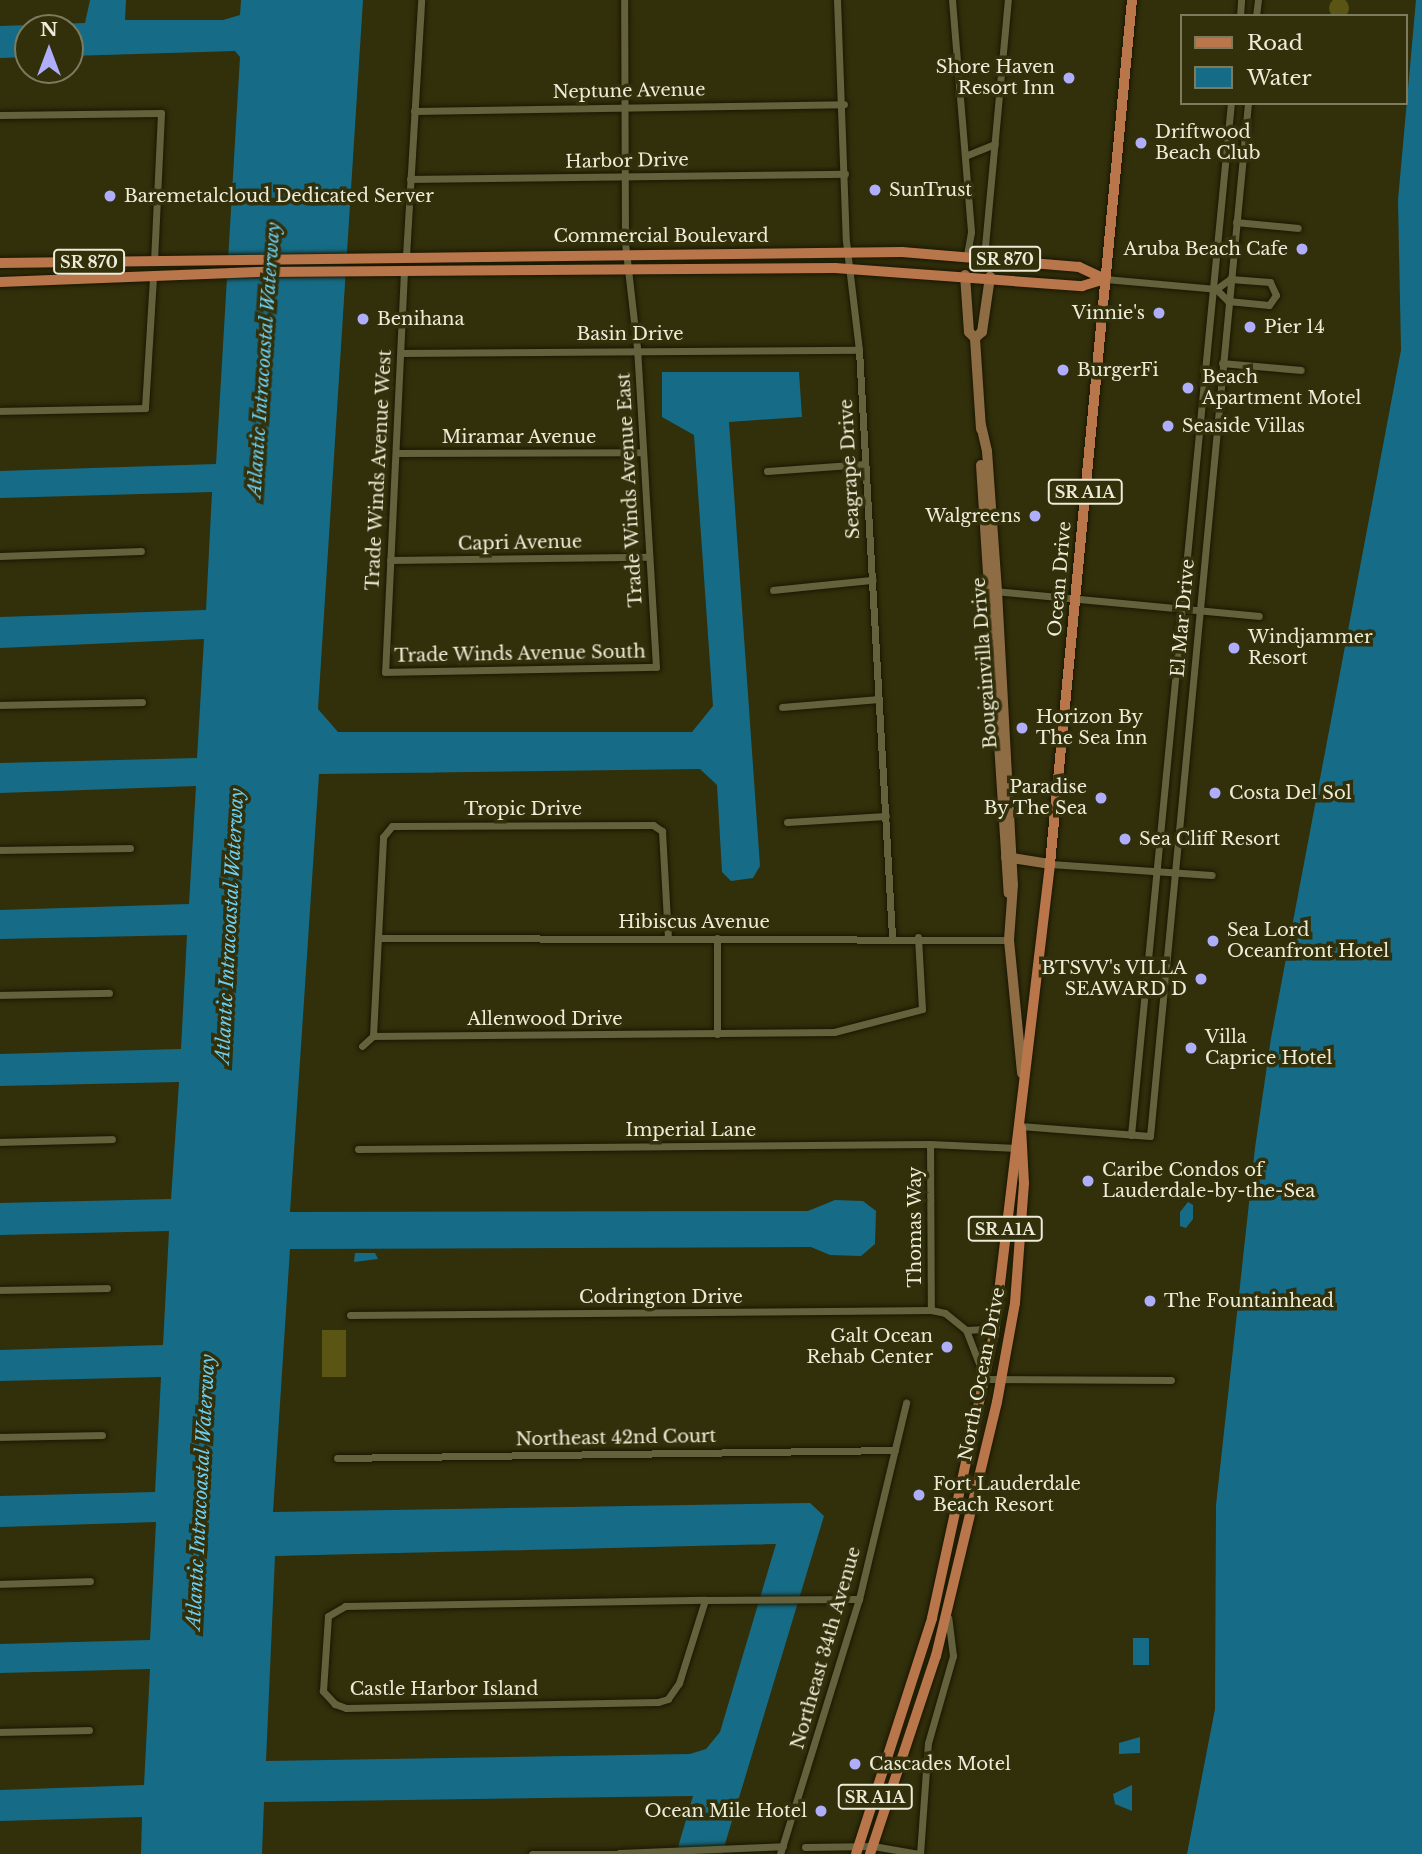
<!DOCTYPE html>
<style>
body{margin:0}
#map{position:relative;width:1422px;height:1854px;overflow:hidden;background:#322f0b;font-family:"Libre Baskerville",serif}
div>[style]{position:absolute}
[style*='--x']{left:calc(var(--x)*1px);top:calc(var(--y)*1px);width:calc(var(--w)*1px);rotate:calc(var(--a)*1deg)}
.green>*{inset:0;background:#5b5513;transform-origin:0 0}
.round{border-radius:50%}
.water>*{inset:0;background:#166c86;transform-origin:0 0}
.roads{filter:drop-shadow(0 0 2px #191700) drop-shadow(0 0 2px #191700)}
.street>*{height:7px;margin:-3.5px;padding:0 3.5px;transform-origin:3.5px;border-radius:3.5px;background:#64613d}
.secondary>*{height:10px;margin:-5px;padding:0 5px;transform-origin:5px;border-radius:5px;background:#8e6c44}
.primary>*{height:10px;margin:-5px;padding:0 5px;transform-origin:5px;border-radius:5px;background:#b8764a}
.dots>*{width:19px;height:19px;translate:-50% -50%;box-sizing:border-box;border:4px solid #322f0b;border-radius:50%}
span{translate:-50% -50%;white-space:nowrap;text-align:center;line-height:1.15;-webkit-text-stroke:7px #322f0b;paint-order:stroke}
.shield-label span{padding:2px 5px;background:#322f0b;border:2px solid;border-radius:5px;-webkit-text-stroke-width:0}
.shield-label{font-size:16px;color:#edecd8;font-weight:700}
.poi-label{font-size:18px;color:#edecd8}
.right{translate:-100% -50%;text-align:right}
.left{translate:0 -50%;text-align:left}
.street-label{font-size:18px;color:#edecd8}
.water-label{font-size:19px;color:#6dcff2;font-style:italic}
.legend{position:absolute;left:1180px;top:14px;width:228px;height:91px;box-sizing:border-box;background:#322f0b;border:2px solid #7d7b5d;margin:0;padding:9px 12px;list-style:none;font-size:21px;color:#edecd8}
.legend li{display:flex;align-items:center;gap:14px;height:35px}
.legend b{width:35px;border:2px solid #7d7b5d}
.north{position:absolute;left:14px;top:14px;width:70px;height:70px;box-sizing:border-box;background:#322f0b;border:2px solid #7d7b5d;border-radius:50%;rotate:0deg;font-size:19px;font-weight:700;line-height:28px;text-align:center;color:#edecd8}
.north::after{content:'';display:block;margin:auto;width:24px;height:32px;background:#afaefa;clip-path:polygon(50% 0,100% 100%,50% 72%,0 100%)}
</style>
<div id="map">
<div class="green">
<div class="round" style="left:1329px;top:-2px;width:20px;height:20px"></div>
<div style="left:322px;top:1330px;width:24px;height:47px"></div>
</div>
<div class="water">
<div style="clip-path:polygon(evenodd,90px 0,126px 0,125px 20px,223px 20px,240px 15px,241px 0,363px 0,318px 709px,338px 732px,692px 732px,713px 706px,694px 435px,662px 417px,662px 372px,799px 372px,802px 417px,729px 422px,760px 866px,753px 878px,731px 881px,722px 872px,717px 785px,700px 769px,319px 774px,290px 1212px,808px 1211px,835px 1200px,863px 1201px,876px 1211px,875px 1244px,861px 1256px,830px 1255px,811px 1247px,290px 1249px,273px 1512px,810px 1503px,824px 1516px,722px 1854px,676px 1854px,693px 1796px,264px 1802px,262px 1854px,141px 1854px,142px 1817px,0 1821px,0 1790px,144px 1785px,150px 1669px,0 1673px,0 1644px,150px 1640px,156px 1522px,0 1527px,0 1496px,155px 1492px,161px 1377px,0 1381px,0 1350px,163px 1345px,169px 1231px,0 1235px,0 1203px,171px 1199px,179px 1082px,0 1086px,0 1054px,181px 1049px,187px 935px,0 939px,0 910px,189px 904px,196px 786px,0 793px,0 763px,197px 758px,204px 639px,0 648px,0 617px,206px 610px,212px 492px,0 498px,0 471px,216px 464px,240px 57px,235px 51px,70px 56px,70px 28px,28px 28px,28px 57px,0 58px,0 26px,85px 23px,90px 0,776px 1544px,720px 1732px,706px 1749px,690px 1754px,266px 1761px,275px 1556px,776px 1544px)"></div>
<div style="clip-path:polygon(1416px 0,1422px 0,1422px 1854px,1187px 1854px,1215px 1709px,1216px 1505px,1255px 1148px,1271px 1038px,1401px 350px,1398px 200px)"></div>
<div style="clip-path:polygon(1188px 1202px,1193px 1205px,1193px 1219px,1186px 1228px,1180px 1226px,1180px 1212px)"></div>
<div style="clip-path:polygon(355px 1253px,375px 1253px,378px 1259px,354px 1262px)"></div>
<div style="left:1133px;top:1638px;width:16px;height:27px"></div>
<div style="clip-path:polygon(1140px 1737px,1140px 1753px,1119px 1754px,1119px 1743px)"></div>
<div style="clip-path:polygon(1132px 1785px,1132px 1811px,1115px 1804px,1113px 1794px)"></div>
</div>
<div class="roads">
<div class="street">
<div style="--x:837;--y:0;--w:241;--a:87.9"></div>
<div style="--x:846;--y:241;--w:110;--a:83.2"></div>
<div style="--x:859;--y:350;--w:587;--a:86.78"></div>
<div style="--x:952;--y:0;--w:233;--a:85.3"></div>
<div style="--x:971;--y:232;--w:23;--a:100"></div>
<div style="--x:1240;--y:16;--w:16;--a:-86"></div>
<div style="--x:1256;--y:16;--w:16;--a:-83"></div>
<div style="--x:414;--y:111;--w:430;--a:-0.9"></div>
<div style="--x:0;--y:115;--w:161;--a:-0.7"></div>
<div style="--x:161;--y:113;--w:148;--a:92.7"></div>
<div style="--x:965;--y:156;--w:32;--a:-22"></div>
<div style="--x:410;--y:179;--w:435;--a:-0.7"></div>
<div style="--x:1236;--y:222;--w:62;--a:5.5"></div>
<div style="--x:406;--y:256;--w:256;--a:-86.6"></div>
<div style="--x:984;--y:257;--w:258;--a:-84.7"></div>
<div style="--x:404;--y:271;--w:401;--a:92.7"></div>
<div style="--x:385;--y:672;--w:271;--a:-1.1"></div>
<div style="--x:656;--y:667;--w:320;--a:-93.4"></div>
<div style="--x:637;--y:348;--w:107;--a:-96.5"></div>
<div style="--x:625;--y:242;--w:242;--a:-90.2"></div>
<div style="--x:1105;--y:279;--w:111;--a:5.1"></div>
<div style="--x:1216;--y:289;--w:17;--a:45"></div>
<div style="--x:1228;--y:301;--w:41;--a:5.6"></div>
<div style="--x:1269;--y:305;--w:12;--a:-55"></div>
<div style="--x:1276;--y:295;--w:14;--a:-115"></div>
<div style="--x:1270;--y:282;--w:40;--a:-175.7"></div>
<div style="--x:1230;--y:279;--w:17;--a:144"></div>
<div style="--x:401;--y:353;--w:458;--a:-0.4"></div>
<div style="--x:1222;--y:363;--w:79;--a:5.1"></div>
<div style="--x:0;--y:411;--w:145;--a:-1.2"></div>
<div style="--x:145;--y:408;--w:131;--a:-86.5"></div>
<div style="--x:396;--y:453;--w:247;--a:-0.2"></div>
<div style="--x:767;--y:471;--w:98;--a:-4.1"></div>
<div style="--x:0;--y:556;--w:141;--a:-2"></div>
<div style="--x:390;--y:560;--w:259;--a:-0.7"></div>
<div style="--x:773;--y:590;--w:100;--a:-5.8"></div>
<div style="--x:995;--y:591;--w:265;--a:5.4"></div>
<div style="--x:0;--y:705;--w:142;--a:-1.2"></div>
<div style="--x:782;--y:707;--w:97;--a:-4.7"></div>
<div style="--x:787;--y:822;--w:99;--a:-3.5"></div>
<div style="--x:0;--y:850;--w:130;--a:-0.9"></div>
<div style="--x:1050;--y:864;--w:162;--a:3.9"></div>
<div style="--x:379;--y:938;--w:630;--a:0.18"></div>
<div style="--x:717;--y:938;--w:96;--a:90"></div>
<div style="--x:0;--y:995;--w:109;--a:-1.1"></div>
<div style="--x:373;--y:1036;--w:199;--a:-87.1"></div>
<div style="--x:383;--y:837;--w:14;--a:-51"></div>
<div style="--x:392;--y:826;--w:261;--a:-0.2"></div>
<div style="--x:653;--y:825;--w:11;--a:34"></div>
<div style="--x:662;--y:831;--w:106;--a:86.8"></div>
<div style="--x:362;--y:1046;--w:15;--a:-42"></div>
<div style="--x:373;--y:1036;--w:461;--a:-0.5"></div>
<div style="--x:834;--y:1032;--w:91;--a:-14.6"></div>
<div style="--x:922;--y:1009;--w:72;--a:-93.2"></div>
<div style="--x:1020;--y:1126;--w:130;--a:4.4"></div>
<div style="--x:1150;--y:1136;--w:1038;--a:-84.58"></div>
<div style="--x:1131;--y:1135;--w:1037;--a:-84.47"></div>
<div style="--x:0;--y:1142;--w:112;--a:-1.5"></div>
<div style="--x:930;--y:1144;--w:166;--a:89.7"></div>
<div style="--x:358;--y:1149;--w:572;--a:-0.5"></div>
<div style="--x:930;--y:1144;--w:87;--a:2.6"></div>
<div style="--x:0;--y:1290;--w:107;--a:-1.1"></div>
<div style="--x:350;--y:1315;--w:581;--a:-0.49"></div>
<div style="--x:931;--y:1310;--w:14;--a:12"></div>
<div style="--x:945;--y:1313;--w:27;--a:39"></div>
<div style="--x:966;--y:1330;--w:53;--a:68.8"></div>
<div style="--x:985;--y:1379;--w:186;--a:0.3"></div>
<div style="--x:966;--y:1330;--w:19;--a:-3"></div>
<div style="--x:985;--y:1329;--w:11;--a:-38"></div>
<div style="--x:0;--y:1437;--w:102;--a:-1.1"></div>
<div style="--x:337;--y:1458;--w:558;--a:-0.82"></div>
<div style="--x:0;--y:1584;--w:90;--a:-1.9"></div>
<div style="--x:705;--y:1600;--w:87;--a:107.4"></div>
<div style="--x:679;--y:1683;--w:19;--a:125"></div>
<div style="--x:668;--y:1699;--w:10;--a:163"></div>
<div style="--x:658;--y:1702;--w:312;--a:178.9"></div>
<div style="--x:346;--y:1708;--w:12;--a:-160"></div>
<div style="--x:335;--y:1704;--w:18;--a:-133"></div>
<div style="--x:323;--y:1691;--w:75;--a:-86.2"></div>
<div style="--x:328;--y:1616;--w:20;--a:-30"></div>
<div style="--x:345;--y:1606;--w:360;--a:-1"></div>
<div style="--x:705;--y:1600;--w:154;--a:-0.4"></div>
<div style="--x:0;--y:1732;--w:89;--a:-1.3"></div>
<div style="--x:805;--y:1847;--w:68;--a:-0.8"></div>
<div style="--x:873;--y:1846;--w:48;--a:9.7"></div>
<div style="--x:619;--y:1853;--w:164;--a:-2.4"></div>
<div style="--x:532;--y:1854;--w:87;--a:0"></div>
<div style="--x:780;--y:1854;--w:267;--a:-72.8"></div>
<div style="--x:859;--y:1599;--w:202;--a:-76.5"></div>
<div style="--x:920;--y:1854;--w:111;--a:-85.9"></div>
<div style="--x:928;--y:1743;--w:91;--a:-74"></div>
<div style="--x:953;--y:1656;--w:38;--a:-97"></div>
</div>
<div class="secondary">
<div style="--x:965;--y:275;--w:57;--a:86"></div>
<div style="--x:969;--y:332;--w:8;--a:45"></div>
<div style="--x:981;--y:425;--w:27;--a:77"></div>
<div style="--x:987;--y:451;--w:140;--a:85.9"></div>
<div style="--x:997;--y:591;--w:294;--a:86.9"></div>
<div style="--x:1013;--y:885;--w:55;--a:94.2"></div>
<div style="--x:1009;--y:940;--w:134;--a:84.4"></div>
<div style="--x:981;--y:429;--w:91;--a:-93.8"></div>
<div style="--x:975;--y:338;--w:9;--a:-41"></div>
<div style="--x:982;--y:332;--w:56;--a:-81.7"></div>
<div style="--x:981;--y:465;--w:429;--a:86.3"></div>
<div style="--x:1006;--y:857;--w:45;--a:9"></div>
</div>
<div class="primary">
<div style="--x:0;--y:263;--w:902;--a:-0.7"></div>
<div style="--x:902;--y:252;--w:178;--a:4.8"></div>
<div style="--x:1079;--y:267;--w:29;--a:25"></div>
<div style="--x:0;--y:282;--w:264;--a:-2.2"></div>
<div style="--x:264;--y:272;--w:571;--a:-0.4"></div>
<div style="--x:835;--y:268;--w:248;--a:4.2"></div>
<div style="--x:1082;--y:286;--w:24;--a:-17"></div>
<div style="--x:856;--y:1854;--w:248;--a:-72.1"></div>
<div style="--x:932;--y:1618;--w:291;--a:-77.7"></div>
<div style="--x:994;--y:1334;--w:473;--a:-83.2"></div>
<div style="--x:1050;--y:864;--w:868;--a:-84.58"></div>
<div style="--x:870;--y:1854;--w:209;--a:-71.6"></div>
<div style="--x:936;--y:1656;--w:261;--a:-76.5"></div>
<div style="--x:997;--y:1402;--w:101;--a:-79.7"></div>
<div style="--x:1015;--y:1303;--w:120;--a:-85.7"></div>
<div style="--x:1024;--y:1183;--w:55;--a:-93.1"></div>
</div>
</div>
<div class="dots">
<div style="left:1069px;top:78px;background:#afaefa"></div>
<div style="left:1141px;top:143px;background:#afaefa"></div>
<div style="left:875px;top:190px;background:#afaefa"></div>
<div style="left:110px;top:196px;background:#afaefa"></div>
<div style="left:1302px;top:249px;background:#afaefa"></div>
<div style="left:1159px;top:313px;background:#afaefa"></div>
<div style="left:363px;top:319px;background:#afaefa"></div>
<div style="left:1250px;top:327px;background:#afaefa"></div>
<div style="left:1063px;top:370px;background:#afaefa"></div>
<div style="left:1188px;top:388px;background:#afaefa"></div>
<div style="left:1168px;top:426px;background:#afaefa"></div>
<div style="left:1035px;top:516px;background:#afaefa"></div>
<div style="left:1234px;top:648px;background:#afaefa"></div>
<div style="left:1022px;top:728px;background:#afaefa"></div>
<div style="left:1215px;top:793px;background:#afaefa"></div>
<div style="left:1101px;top:798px;background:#afaefa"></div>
<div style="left:1125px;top:839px;background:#afaefa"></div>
<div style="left:1213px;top:941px;background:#afaefa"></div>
<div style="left:1201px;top:979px;background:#afaefa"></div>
<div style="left:1191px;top:1048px;background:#afaefa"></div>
<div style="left:1088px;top:1181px;background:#afaefa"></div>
<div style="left:1150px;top:1301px;background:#afaefa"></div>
<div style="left:947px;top:1347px;background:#afaefa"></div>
<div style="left:919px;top:1495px;background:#afaefa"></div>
<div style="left:855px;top:1764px;background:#afaefa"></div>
<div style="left:821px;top:1811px;background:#afaefa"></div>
</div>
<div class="shield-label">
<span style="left:1005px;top:259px">SR 870</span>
<span style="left:89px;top:262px">SR 870</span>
<span style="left:1085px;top:492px">SR A1A</span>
<span style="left:1005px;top:1229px">SR A1A</span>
<span style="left:875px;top:1797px">SR A1A</span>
</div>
<div class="poi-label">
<span class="right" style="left:1055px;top:78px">Shore Haven<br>Resort Inn</span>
<span class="left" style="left:1155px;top:143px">Driftwood<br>Beach Club</span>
<span class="left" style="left:889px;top:190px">SunTrust</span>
<span class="left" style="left:124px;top:196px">Baremetalcloud Dedicated Server</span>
<span class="right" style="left:1288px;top:249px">Aruba Beach Cafe</span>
<span class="right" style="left:1145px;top:313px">Vinnie's</span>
<span class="left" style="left:377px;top:319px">Benihana</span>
<span class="left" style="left:1264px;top:327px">Pier 14</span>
<span class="left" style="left:1077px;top:370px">BurgerFi</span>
<span class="left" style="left:1202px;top:388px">Beach<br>Apartment Motel</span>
<span class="left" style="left:1182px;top:426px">Seaside Villas</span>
<span class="right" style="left:1021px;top:516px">Walgreens</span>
<span class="left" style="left:1248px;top:648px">Windjammer<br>Resort</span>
<span class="left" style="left:1036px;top:728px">Horizon By<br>The Sea Inn</span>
<span class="right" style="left:1087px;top:798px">Paradise<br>By The Sea</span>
<span class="left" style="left:1229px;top:793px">Costa Del Sol</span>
<span class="left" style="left:1139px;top:839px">Sea Cliff Resort</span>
<span class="left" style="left:1227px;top:941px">Sea Lord<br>Oceanfront Hotel</span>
<span class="right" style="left:1187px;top:979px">BTSVV's VILLA<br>SEAWARD D</span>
<span class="left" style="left:1205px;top:1048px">Villa<br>Caprice Hotel</span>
<span class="left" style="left:1102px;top:1181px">Caribe Condos of<br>Lauderdale-by-the-Sea</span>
<span class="left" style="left:1164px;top:1301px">The Fountainhead</span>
<span class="right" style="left:933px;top:1347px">Galt Ocean<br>Rehab Center</span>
<span class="left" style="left:933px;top:1495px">Fort Lauderdale<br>Beach Resort</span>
<span class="left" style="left:869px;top:1764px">Cascades Motel</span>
<span class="right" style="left:807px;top:1811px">Ocean Mile Hotel</span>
</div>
<div class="street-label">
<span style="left:629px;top:91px;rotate:-1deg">Neptune Avenue</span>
<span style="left:627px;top:161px;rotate:-1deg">Harbor Drive</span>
<span style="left:661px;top:236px">Commercial Boulevard</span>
<span style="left:630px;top:334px">Basin Drive</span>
<span style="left:519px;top:437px">Miramar Avenue</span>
<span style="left:850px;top:469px;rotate:-93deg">Seagrape Drive</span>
<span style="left:379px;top:470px;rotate:-87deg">Trade Winds Avenue West</span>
<span style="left:630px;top:490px;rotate:-93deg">Trade Winds Avenue East</span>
<span style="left:520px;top:543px;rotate:-1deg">Capri Avenue</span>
<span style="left:1060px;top:579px;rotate:-85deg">Ocean Drive</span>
<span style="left:1183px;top:618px;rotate:-85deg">El Mar Drive</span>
<span style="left:520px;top:654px;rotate:-1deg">Trade Winds Avenue South</span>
<span style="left:985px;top:663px;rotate:-94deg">Bougainvilla Drive</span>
<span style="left:523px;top:809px">Tropic Drive</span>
<span style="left:694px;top:922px">Hibiscus Avenue</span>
<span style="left:545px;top:1019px">Allenwood Drive</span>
<span style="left:691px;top:1130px">Imperial Lane</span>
<span style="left:915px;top:1227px;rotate:-90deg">Thomas Way</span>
<span style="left:661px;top:1297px">Codrington Drive</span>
<span style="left:982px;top:1374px;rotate:-79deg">North Ocean Drive</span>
<span style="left:616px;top:1438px;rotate:-1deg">Northeast 42nd Court</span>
<span style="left:826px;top:1648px;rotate:-74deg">Northeast 34th Avenue</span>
<span style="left:444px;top:1689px">Castle Harbor Island</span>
</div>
<div class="water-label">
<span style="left:264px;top:360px;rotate:-86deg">Atlantic Intracoastal Waterway</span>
<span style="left:230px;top:926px;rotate:-87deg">Atlantic Intracoastal Waterway</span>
<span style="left:201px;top:1492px;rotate:-87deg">Atlantic Intracoastal Waterway</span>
</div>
<ul class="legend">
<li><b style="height:9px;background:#b8764a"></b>Road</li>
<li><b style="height:19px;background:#166c86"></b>Water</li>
</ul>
<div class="north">N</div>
</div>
